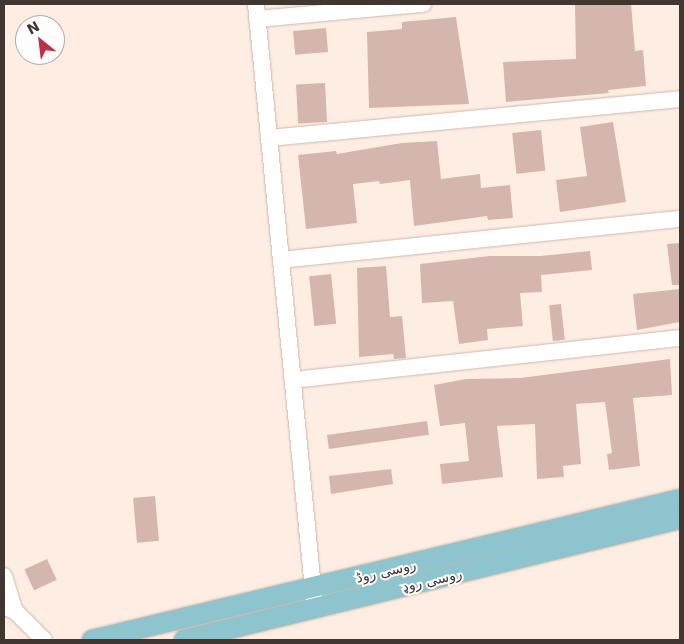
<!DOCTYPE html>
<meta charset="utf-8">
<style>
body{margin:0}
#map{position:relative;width:684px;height:644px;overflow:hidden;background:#fdede3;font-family:"DejaVu Sans","Noto Naskh Arabic",sans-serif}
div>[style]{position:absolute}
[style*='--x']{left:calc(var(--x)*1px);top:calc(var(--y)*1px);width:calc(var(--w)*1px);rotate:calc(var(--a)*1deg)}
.building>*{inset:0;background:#d5b6ae;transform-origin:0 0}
.roads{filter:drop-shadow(0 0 1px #d1b7a7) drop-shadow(0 0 1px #d1b7a7)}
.minor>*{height:16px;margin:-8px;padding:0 8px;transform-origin:8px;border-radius:8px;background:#fff}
.major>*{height:20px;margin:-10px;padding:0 10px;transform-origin:10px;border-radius:10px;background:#8dc4cd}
span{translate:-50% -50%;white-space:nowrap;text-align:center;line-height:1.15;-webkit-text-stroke:4px #fdfdfd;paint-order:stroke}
.street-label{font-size:14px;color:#413630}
.frame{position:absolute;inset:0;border:5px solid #413630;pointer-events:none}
.north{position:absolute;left:15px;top:15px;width:50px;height:50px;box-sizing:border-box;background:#fdfdfd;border:1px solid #b2adab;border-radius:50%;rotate:331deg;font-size:14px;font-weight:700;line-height:20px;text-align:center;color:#413630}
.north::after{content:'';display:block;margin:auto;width:18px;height:22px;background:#c02f44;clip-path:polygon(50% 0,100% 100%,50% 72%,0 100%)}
</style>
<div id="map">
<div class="building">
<div style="clip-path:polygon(631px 4px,635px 51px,643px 50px,646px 86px,608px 90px,609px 93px,506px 102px,503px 62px,576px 59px,575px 5px)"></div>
<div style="clip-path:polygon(456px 17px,469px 104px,369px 108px,367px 32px,402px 29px,402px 22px)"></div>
<div style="left:326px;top:28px;width:24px;height:33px;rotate:85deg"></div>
<div style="left:325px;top:83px;width:39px;height:29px;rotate:87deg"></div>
<div style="clip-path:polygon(613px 122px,626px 202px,560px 212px,556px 180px,587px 176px,580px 127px)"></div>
<div style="left:541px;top:130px;width:41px;height:29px;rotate:84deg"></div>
<div style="clip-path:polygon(437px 141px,441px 179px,480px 174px,481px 188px,510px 185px,513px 218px,488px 220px,487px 216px,414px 226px,410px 180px,380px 184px,379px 181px,353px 184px,357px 223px,306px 229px,298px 155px,336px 151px,337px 154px,402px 143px)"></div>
<div style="clip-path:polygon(680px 243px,680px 285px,672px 285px,667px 244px)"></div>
<div style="clip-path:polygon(590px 251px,592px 270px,541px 275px,542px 292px,520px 293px,523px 326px,487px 329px,488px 340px,459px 344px,453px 301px,422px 303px,420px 264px,490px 256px,541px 256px)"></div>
<div style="clip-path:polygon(386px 266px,390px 317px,402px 316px,406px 358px,394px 359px,393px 354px,359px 357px,357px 268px)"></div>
<div style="left:331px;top:274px;width:50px;height:22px;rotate:84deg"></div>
<div style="clip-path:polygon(680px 289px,680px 322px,637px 330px,633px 294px)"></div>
<div style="left:561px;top:304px;width:36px;height:12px;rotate:84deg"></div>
<div style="clip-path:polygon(670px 359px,672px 395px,633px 398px,640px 466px,609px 470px,607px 454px,612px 453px,605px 402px,576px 404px,581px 464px,563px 466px,564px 477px,537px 479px,535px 424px,497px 426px,503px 477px,442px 484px,440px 464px,469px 461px,465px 423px,440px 426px,434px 385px,466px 379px,520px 378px)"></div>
<div style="left:427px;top:421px;width:14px;height:101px;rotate:82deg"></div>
<div style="clip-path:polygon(391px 469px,393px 484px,331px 494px,329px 476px)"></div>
<div style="left:155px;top:496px;width:45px;height:22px;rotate:85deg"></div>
<div style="left:47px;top:559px;width:23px;height:25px;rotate:65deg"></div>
</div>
<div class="roads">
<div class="minor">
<div style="--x:256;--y:4;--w:598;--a:84.43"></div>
<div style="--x:257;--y:19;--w:167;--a:-5.2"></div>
<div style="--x:269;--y:138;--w:413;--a:-5.4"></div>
<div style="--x:281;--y:260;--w:401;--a:-5.9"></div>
<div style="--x:293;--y:380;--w:389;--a:-6.2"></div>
<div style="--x:4;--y:576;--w:37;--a:73"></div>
<div style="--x:4;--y:607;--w:12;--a:20"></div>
<div style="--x:15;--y:611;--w:41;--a:45"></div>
</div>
<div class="major">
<div style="--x:92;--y:640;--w:605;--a:-13.48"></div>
<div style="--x:184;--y:640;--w:511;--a:-13.71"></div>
</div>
</div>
<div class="street-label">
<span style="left:386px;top:571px;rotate:-13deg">روسی روڈ</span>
<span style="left:432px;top:580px;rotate:-13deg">روسی روډ</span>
</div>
<div class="frame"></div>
<div class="north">N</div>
</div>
